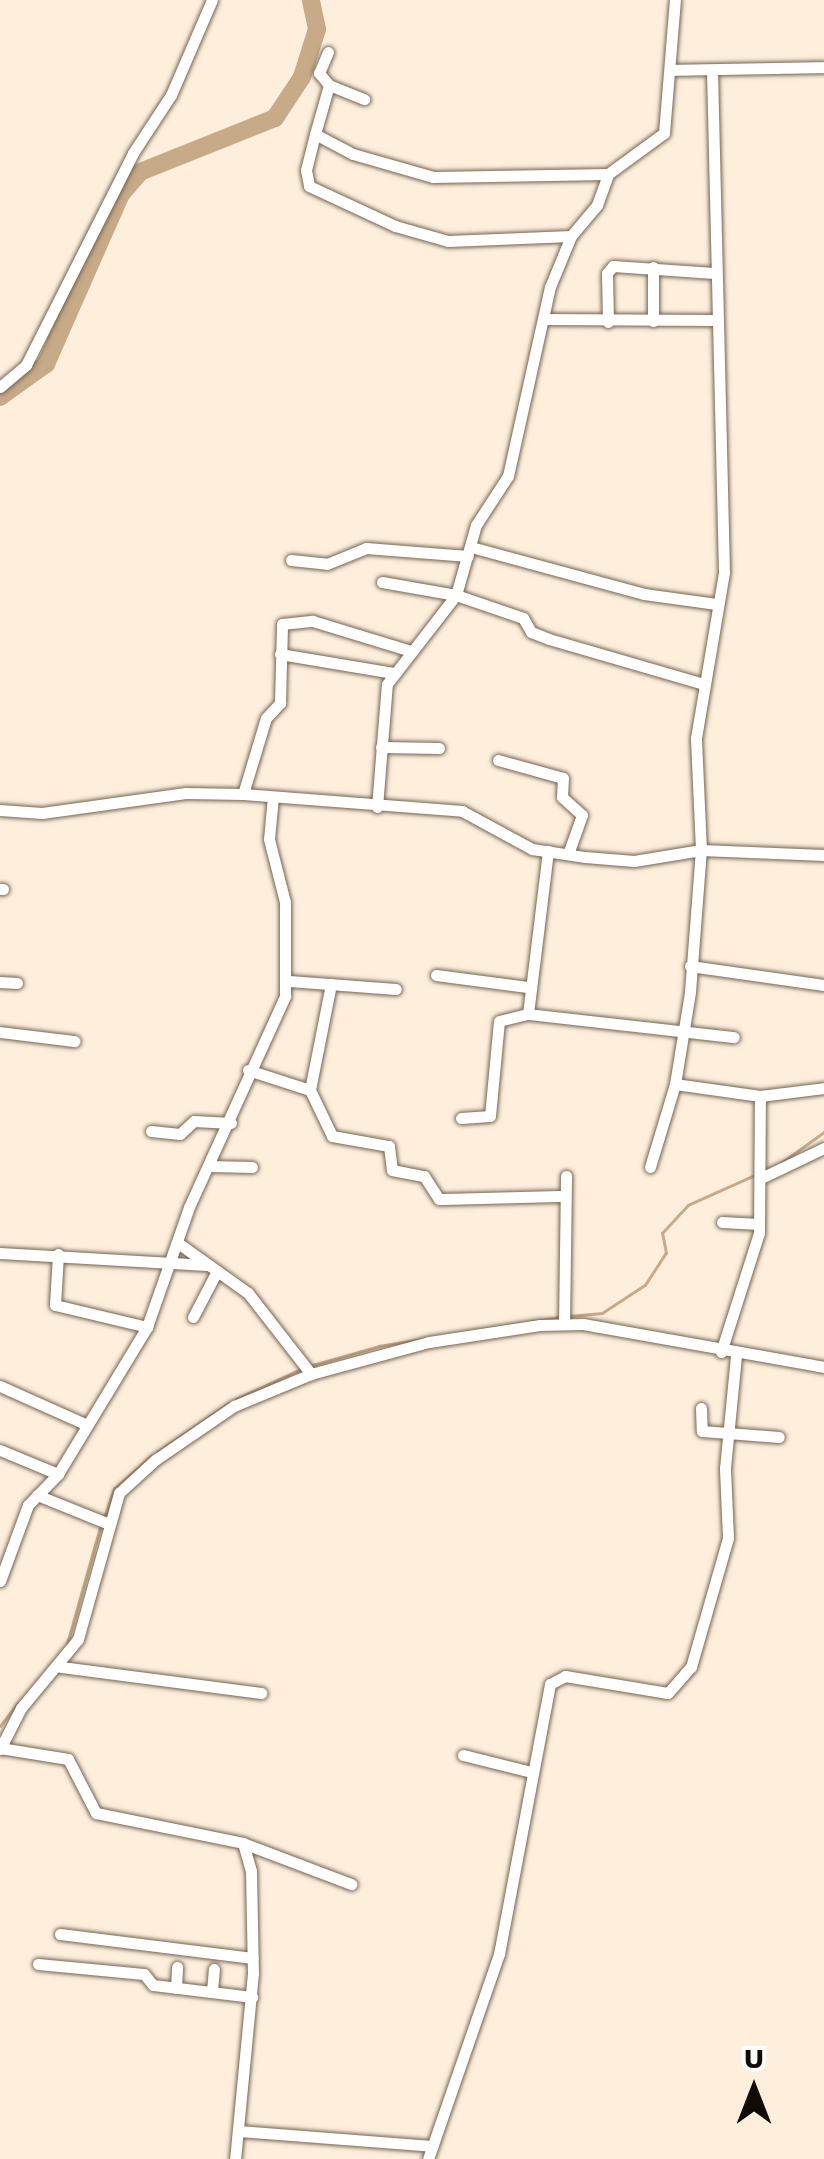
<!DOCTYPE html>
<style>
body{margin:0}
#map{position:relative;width:824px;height:2159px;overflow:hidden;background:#feefdd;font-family:"Work Sans",sans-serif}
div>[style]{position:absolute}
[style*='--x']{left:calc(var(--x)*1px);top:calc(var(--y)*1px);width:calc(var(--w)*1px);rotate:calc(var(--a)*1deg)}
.stream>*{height:2.5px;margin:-1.25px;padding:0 1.25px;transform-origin:1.25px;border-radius:1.25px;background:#c7aa88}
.river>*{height:18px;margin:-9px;padding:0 9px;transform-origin:9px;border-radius:9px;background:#c7aa88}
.roads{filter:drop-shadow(0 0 2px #746451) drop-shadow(0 0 2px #746451)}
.minor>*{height:11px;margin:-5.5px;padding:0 5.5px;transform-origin:5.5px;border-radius:5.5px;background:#fff}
span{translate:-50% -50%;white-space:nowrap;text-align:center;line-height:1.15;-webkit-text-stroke:10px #fff;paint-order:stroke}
.north{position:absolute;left:704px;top:2039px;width:100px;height:100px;-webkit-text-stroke:8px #fff;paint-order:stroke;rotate:0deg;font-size:28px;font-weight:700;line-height:40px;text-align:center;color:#110b05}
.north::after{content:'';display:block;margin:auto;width:35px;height:45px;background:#110b05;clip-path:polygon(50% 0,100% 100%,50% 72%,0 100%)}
</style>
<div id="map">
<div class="stream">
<div style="--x:781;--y:1163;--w:53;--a:-35.8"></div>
<div style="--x:569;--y:1316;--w:33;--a:-5"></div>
<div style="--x:602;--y:1313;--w:51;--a:-33.1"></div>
<div style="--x:645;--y:1285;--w:38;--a:-57"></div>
<div style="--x:666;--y:1253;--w:20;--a:-101"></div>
<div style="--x:662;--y:1233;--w:38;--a:-47"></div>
<div style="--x:688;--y:1205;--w:73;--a:-24.1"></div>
<div style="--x:309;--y:1366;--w:73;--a:-15.9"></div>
<div style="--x:379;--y:1346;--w:184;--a:-9.1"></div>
<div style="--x:236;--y:1399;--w:72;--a:-24.8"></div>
<div style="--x:157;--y:1452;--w:87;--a:-34.2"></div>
<div style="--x:105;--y:1515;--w:28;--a:-71"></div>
<div style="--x:114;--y:1489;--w:50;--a:-41.7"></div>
<div style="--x:67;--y:1644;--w:122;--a:-74.2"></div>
<div style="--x:0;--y:1726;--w:28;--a:-52"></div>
</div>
<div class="river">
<div style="--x:0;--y:397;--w:57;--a:-35.7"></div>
<div style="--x:46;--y:364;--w:186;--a:-66.2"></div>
<div style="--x:121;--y:194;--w:29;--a:-49"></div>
<div style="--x:140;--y:172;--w:145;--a:-21.8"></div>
<div style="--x:275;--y:118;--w:49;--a:-56.6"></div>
<div style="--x:302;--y:77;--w:50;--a:-72.6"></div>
<div style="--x:317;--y:29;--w:30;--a:-102"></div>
</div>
<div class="roads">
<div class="minor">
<div style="--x:328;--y:52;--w:23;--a:113"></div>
<div style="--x:319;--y:73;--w:16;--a:50"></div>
<div style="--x:329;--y:85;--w:51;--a:105.9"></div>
<div style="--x:315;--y:134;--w:43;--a:27.8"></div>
<div style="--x:353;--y:154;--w:83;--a:16"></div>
<div style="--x:433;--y:177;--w:175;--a:-1"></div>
<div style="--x:671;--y:70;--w:153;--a:-1.1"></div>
<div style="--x:329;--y:85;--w:38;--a:22"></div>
<div style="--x:315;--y:134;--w:37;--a:104"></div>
<div style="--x:306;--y:170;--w:16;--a:79"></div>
<div style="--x:309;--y:186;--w:95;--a:24.9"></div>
<div style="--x:395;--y:226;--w:55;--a:15.8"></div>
<div style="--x:448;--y:241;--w:123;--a:-2.3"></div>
<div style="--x:653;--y:267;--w:54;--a:90"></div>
<div style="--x:543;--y:319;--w:172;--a:0.3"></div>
<div style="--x:608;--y:322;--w:49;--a:-91.2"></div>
<div style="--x:607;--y:273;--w:9;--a:-49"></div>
<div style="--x:613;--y:266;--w:101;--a:4"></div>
<div style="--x:0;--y:387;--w:34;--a:-40"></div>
<div style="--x:26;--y:365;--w:237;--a:-63.2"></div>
<div style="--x:133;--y:153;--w:69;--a:-56.8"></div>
<div style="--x:171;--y:95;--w:103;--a:-66.7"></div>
<div style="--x:471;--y:547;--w:179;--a:15.2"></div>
<div style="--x:644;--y:594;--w:73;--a:7.9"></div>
<div style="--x:291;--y:560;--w:36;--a:6"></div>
<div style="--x:327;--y:564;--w:42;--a:-22.3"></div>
<div style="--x:366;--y:548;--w:102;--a:4.5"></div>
<div style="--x:382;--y:582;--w:75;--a:10"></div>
<div style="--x:456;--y:595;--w:71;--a:18.9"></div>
<div style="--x:523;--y:618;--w:16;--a:60"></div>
<div style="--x:531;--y:632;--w:19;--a:21"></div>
<div style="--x:549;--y:639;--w:161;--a:16.2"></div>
<div style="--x:280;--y:654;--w:115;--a:9.5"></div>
<div style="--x:381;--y:747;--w:58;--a:1"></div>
<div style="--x:498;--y:760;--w:67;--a:15.5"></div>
<div style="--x:563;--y:778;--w:19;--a:93"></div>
<div style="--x:562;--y:797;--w:27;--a:42"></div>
<div style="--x:582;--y:815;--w:41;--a:109.7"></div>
<div style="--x:243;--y:794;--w:79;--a:-73.2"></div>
<div style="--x:266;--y:718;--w:21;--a:-47"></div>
<div style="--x:280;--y:703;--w:79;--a:-88.5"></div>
<div style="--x:282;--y:624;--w:31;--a:-6"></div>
<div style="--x:313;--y:621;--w:102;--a:17"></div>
<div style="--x:377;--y:807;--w:123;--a:-85.4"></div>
<div style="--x:387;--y:684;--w:113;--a:-52.2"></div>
<div style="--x:456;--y:595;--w:73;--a:-74.1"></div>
<div style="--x:476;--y:525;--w:59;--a:-56.9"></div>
<div style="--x:508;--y:476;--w:194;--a:-77.5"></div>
<div style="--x:550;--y:287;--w:55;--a:-67.6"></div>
<div style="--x:571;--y:236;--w:40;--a:-50"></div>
<div style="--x:597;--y:205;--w:33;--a:-70"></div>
<div style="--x:608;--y:174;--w:69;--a:-36.2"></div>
<div style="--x:664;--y:133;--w:133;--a:-85.3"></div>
<div style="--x:0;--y:810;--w:42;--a:4.1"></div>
<div style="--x:42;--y:813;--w:145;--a:-7.9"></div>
<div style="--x:186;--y:793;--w:57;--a:1"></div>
<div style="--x:243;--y:794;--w:220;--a:4.4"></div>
<div style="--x:462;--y:811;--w:80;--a:28.5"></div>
<div style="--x:532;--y:849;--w:54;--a:8.6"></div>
<div style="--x:585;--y:857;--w:49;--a:4.7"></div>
<div style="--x:634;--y:861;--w:68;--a:-9.3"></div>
<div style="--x:701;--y:850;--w:123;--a:2.3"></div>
<div style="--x:548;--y:851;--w:164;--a:97"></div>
<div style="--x:528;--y:1014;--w:207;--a:6.4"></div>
<div style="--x:0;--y:889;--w:3;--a:0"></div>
<div style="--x:690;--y:966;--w:135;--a:8.1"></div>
<div style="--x:436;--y:975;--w:92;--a:7.5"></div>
<div style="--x:289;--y:981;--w:107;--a:4.3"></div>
<div style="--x:0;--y:982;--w:17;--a:3"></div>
<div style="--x:0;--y:1032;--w:75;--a:6.9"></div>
<div style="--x:248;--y:1070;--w:65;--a:17.9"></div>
<div style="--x:310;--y:1090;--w:51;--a:64.4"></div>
<div style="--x:332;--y:1136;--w:58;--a:10"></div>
<div style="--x:389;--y:1146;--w:24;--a:83"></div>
<div style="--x:392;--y:1170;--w:33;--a:11"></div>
<div style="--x:424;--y:1176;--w:27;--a:57"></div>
<div style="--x:439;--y:1199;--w:124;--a:-1.4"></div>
<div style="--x:675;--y:1084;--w:86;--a:8"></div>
<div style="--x:310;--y:1090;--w:108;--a:-78.8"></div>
<div style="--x:461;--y:1118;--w:29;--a:-4"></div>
<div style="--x:490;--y:1116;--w:95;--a:-84.6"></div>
<div style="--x:499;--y:1021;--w:30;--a:-14"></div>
<div style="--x:151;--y:1131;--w:29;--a:6"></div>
<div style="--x:180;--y:1134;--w:19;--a:-43"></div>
<div style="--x:194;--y:1121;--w:37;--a:3"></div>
<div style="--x:208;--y:1166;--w:44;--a:1.3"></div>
<div style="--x:650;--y:1167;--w:87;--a:-73.2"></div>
<div style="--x:675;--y:1084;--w:93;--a:-80.7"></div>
<div style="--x:690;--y:992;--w:142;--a:-85.6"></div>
<div style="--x:701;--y:850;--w:112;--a:-92.6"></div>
<div style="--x:696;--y:738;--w:168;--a:-80.4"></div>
<div style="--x:724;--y:572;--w:501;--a:-91.37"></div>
<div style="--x:761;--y:1178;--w:70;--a:-25.5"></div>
<div style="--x:722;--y:1222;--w:37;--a:3"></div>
<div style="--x:178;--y:1243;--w:86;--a:35.5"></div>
<div style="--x:248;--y:1293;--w:103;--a:52.1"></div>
<div style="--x:0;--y:1253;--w:207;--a:3.3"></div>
<div style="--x:58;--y:1254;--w:51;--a:93.4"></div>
<div style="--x:55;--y:1305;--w:95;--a:13.4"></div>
<div style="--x:193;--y:1317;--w:52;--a:-62.4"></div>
<div style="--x:564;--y:1324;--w:148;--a:-89.2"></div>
<div style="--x:721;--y:1352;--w:125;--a:-72.3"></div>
<div style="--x:759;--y:1233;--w:137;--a:-89.6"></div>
<div style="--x:760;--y:1096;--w:64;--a:-7.1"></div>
<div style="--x:0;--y:1386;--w:95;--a:24.1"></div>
<div style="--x:701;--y:1408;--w:23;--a:88"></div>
<div style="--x:702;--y:1431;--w:77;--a:4.5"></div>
<div style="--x:0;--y:1450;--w:63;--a:22.5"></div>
<div style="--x:37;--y:1495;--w:78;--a:21.9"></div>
<div style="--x:0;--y:1581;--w:81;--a:-69.8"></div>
<div style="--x:28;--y:1505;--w:43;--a:-45.9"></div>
<div style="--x:58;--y:1474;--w:172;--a:-58.8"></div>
<div style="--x:147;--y:1327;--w:127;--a:-70.7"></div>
<div style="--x:189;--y:1207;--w:232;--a:-65.5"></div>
<div style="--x:285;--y:996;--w:94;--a:-90"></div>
<div style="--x:285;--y:902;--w:65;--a:-104.3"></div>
<div style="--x:269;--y:839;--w:42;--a:-84.6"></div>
<div style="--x:61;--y:1667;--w:202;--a:7.4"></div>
<div style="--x:0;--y:1748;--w:69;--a:9.2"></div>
<div style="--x:68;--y:1759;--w:61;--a:62.6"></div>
<div style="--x:96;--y:1813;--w:150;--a:11.5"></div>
<div style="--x:243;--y:1843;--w:29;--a:74"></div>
<div style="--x:251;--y:1871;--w:102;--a:88.9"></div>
<div style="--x:253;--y:1973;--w:187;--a:95.5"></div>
<div style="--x:0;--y:1749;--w:46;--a:-62.9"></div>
<div style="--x:21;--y:1708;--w:89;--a:-50.4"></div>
<div style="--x:78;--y:1639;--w:152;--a:-74.3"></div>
<div style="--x:119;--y:1493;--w:49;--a:-42.5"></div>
<div style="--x:155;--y:1460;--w:96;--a:-34.4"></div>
<div style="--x:234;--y:1406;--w:83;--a:-22.6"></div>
<div style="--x:311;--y:1374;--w:122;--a:-15.2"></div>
<div style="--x:429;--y:1342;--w:112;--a:-8.7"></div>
<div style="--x:540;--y:1325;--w:43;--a:-1.3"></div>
<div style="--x:583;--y:1324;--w:245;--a:10.1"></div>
<div style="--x:463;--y:1755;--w:70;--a:14"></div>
<div style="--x:243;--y:1843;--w:116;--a:20.8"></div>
<div style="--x:60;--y:1934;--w:194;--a:7.1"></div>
<div style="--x:38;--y:1964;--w:106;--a:5.4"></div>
<div style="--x:144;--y:1974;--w:14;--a:51"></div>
<div style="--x:153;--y:1985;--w:100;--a:6.9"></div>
<div style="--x:176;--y:1988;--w:21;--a:-87"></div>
<div style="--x:212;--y:1991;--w:22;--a:-85"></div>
<div style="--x:238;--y:2131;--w:195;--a:4.4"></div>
<div style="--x:428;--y:2159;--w:217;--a:-70.9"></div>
<div style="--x:499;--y:1954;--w:275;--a:-79.3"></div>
<div style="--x:550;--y:1684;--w:17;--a:-28"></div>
<div style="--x:565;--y:1676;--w:104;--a:9.4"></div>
<div style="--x:668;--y:1693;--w:35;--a:-49"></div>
<div style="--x:691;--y:1667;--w:134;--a:-74"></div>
<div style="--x:728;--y:1538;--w:70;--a:-92.5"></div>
<div style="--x:725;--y:1468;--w:114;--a:-84.4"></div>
</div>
</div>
<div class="north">U</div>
</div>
